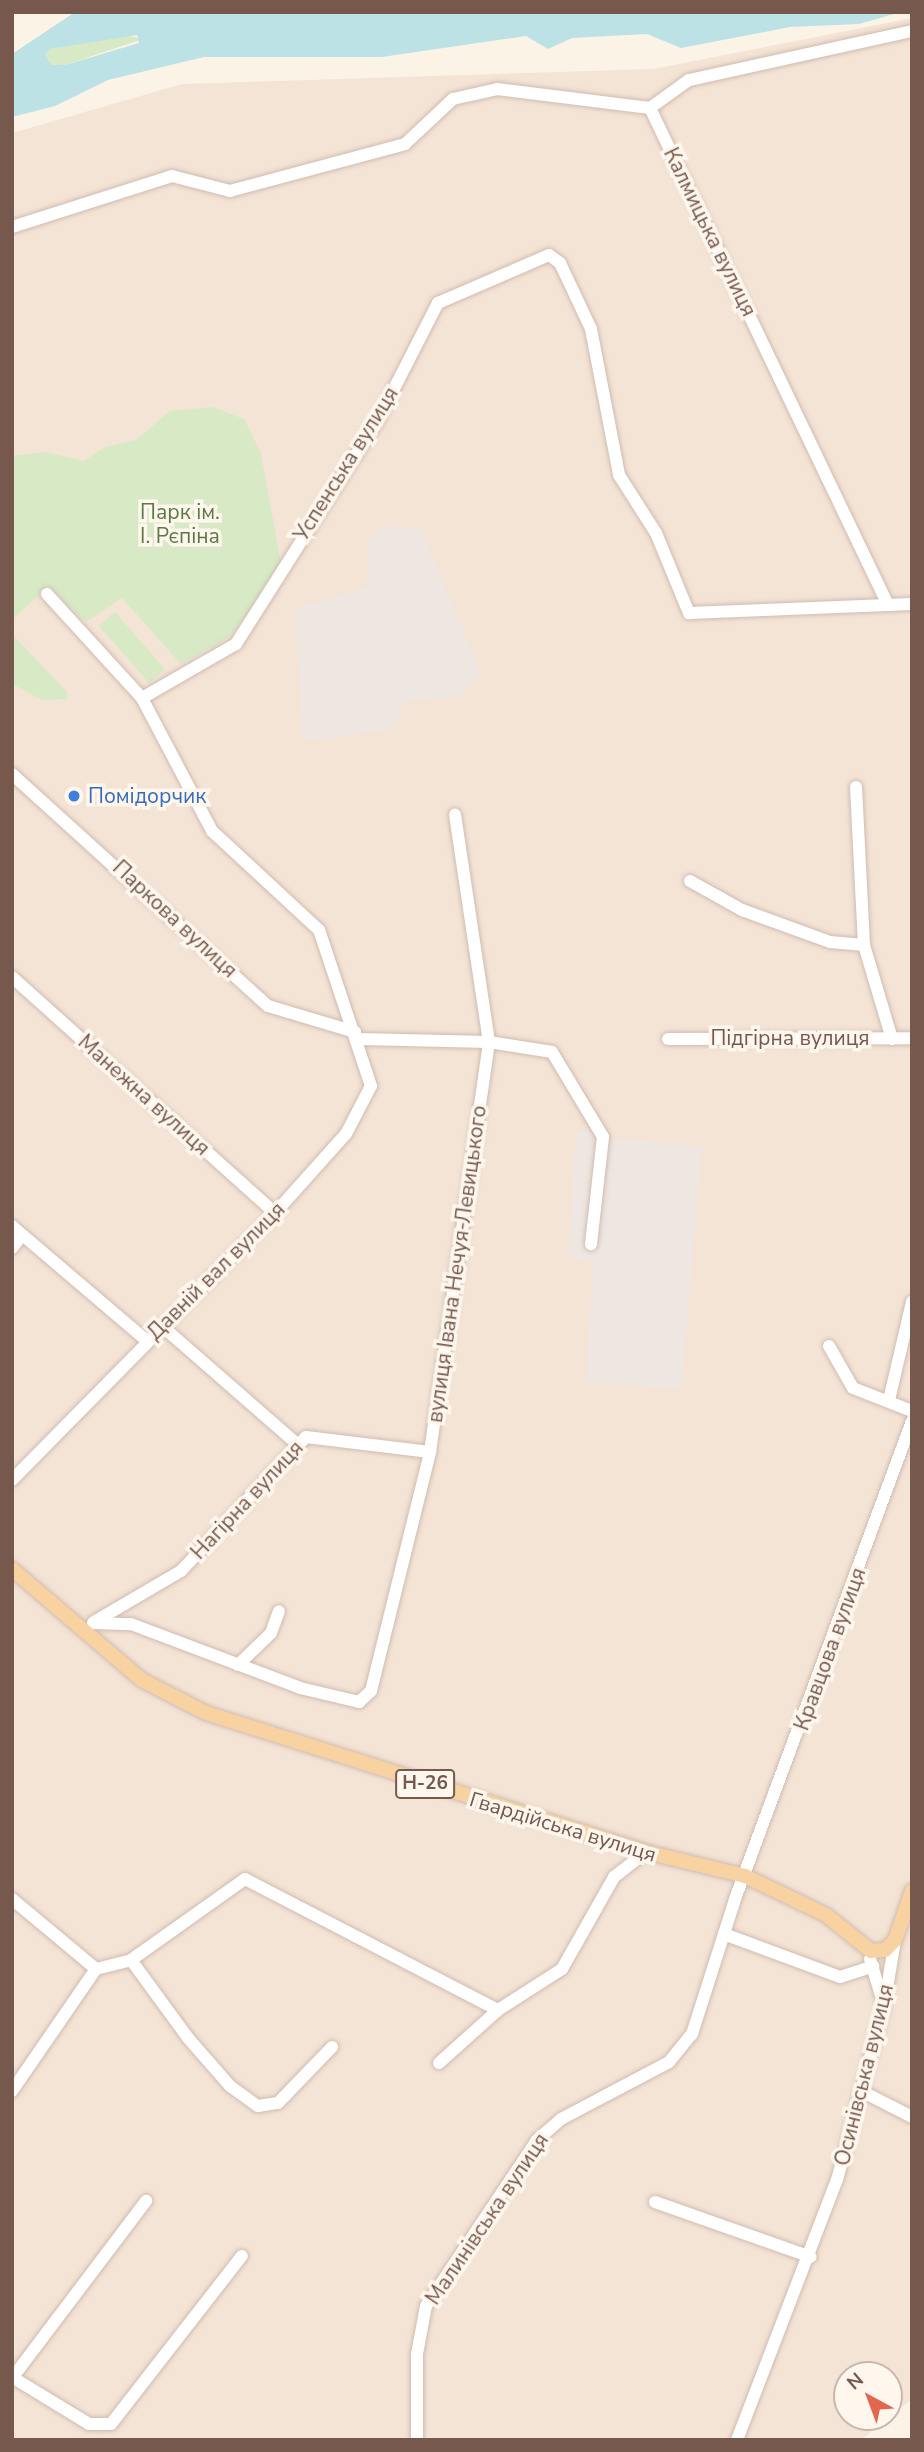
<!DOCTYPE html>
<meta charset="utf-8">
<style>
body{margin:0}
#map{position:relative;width:924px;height:2452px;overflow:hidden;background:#fcf3e7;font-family:"Nunito Sans",sans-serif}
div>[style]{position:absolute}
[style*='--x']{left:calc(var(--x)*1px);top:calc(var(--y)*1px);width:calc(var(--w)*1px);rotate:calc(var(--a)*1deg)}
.residential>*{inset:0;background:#f4e4d6}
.industrial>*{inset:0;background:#ede6e1}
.green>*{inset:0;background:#d7eac5;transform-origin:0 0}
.water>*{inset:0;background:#bce2e6}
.roads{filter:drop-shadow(0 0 2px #d0bcb0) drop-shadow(0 0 2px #d0bcb0)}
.minor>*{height:12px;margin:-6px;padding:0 6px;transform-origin:6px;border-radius:6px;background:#fff}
.major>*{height:14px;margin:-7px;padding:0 7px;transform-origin:7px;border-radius:7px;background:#f9d2a1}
.dots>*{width:19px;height:19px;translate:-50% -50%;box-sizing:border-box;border:4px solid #fff7ee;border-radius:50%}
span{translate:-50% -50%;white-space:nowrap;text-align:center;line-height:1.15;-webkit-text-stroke:7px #fff7ee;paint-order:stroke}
.shield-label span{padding:2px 5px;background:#fff7ee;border:2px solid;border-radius:5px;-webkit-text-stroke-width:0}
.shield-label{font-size:19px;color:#76584c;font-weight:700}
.street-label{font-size:21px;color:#76584c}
.park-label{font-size:21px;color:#587b43}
.shop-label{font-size:21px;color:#366cbe}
.left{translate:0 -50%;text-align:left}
.frame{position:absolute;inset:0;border:14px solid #76584c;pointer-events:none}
.north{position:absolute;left:833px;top:2361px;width:70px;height:70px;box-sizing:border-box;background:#fff7ee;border:2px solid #c8b7ad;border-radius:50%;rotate:319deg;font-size:19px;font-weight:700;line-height:28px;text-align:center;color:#76584c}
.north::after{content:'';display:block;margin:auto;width:24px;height:32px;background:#e3664f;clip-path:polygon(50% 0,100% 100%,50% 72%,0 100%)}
</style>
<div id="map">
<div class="residential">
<div style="clip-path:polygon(evenodd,912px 18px,912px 2399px,861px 2440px,12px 2440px,12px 133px,182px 84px,653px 69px,912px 18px,847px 2375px,889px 2375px,889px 2417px,847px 2417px,847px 2375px)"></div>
</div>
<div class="industrial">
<div style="clip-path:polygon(380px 526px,421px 528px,480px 673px,461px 697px,407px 700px,390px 730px,303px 741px,295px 608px,367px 588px,369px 539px)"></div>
<div style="clip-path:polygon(601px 1120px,614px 1138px,702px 1147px,681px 1389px,586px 1382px,593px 1262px,568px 1258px,576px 1135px)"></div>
</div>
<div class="green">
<div style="clip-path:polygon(125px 35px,143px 39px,65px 65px,52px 65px,45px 55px,50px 49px)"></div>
<div style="clip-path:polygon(213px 407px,244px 419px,261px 453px,282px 569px,229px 637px,181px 664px,122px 598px,86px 622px,48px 586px,12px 620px,12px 456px,45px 452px,84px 461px,105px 447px,136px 440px,170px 411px)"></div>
<div style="left:115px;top:612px;width:76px;height:21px;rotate:49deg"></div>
<div style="clip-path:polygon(12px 634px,67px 692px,67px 699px,42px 700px,12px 684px)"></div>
</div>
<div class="water">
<div style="clip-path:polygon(evenodd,75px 12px,901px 12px,859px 24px,790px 27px,681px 48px,647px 34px,572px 38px,548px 49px,526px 36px,382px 57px,204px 57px,108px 80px,55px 106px,12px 117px,12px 54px,75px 12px,137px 35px,139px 43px,65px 65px,52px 65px,45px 55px,50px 49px,137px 35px)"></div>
</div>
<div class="roads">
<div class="minor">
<div style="--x:650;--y:108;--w:551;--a:64.41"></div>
<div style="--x:650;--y:108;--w:48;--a:-35.7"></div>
<div style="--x:689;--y:80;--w:228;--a:-12.4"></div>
<div style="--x:12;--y:227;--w:168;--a:-17.7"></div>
<div style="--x:172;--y:176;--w:60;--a:14.5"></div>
<div style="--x:230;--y:191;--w:181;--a:-15"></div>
<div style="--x:405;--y:144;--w:66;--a:-43.2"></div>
<div style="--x:453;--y:99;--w:45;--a:-12.8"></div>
<div style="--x:497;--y:89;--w:154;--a:7.1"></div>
<div style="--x:142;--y:698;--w:108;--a:-29.9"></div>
<div style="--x:236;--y:644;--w:263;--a:-57.6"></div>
<div style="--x:377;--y:422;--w:134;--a:-62.9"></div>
<div style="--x:438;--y:303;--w:121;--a:-23.4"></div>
<div style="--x:549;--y:255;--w:14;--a:36"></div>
<div style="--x:560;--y:263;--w:73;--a:64.8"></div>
<div style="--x:591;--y:329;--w:149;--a:79.1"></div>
<div style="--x:619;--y:475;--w:69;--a:57.5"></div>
<div style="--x:656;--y:533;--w:87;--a:67.6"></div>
<div style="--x:689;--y:613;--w:223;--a:-2.3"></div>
<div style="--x:12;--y:774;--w:345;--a:42.2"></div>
<div style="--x:268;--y:1006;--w:91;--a:16.6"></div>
<div style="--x:856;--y:787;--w:158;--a:87.1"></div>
<div style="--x:864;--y:945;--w:98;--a:73.4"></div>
<div style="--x:690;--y:881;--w:60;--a:29.1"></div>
<div style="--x:742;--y:910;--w:94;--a:20"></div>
<div style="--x:830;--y:942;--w:34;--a:5"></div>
<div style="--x:12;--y:977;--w:353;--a:41.9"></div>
<div style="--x:360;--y:1039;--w:129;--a:1.3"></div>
<div style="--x:489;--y:1042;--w:64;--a:9"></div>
<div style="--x:552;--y:1052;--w:99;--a:59"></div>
<div style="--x:603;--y:1137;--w:108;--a:96.4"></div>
<div style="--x:668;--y:1039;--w:244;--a:-0.2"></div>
<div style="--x:12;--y:1226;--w:177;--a:40.4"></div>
<div style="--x:12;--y:1248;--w:16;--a:-52"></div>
<div style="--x:163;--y:1327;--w:176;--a:41.1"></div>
<div style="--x:829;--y:1346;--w:48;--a:60.3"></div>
<div style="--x:853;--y:1388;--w:63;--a:21.3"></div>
<div style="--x:889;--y:1400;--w:101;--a:-76.8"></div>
<div style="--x:12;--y:1480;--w:375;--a:-45.4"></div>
<div style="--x:275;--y:1213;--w:106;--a:-48.1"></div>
<div style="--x:346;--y:1134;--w:54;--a:-62.5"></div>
<div style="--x:371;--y:1086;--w:164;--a:-108.4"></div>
<div style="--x:319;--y:930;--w:146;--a:-137.2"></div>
<div style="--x:212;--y:831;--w:150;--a:-117.8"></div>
<div style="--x:142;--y:698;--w:141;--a:-132.4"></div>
<div style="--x:94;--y:1622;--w:101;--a:-30.4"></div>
<div style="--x:181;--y:1571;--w:183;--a:-47"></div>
<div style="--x:306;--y:1437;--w:125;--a:6.9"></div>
<div style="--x:93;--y:1623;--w:38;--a:2"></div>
<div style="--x:131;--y:1624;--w:181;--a:20.7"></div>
<div style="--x:300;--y:1688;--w:61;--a:13.3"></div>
<div style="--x:359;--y:1702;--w:16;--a:-43"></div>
<div style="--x:371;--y:1691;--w:246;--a:-76.1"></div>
<div style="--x:430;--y:1452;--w:414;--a:-81.8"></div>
<div style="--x:489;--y:1042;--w:230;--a:-98.5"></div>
<div style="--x:238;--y:1665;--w:46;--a:-44.1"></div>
<div style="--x:271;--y:1633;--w:23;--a:-70"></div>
<div style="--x:12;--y:1899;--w:109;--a:39.8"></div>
<div style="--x:724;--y:1934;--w:124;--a:20.3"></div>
<div style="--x:840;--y:1977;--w:35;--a:-18"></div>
<div style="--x:870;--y:1959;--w:45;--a:73.2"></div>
<div style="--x:131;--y:1960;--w:97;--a:53.8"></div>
<div style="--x:188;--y:2038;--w:64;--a:48.8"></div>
<div style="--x:230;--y:2086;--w:34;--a:36"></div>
<div style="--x:258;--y:2106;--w:20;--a:-9"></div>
<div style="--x:278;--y:2103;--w:78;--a:-46"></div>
<div style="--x:439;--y:2063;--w:79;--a:-41.9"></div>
<div style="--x:498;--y:2010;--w:76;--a:-32.6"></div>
<div style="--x:562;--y:1969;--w:106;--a:-60.5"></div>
<div style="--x:614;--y:1877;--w:41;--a:-38"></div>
<div style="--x:12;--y:2091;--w:148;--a:-55.5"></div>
<div style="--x:96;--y:1969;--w:36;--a:-14"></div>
<div style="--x:131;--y:1960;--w:140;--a:-35.4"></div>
<div style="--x:245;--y:1879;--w:285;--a:27.4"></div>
<div style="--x:863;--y:2092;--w:55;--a:27"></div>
<div style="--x:655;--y:2202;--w:165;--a:19.4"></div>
<div style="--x:12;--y:2377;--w:90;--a:31.4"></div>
<div style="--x:89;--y:2424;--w:22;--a:0"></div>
<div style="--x:111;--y:2424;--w:213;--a:-52.1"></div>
<div style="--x:13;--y:2377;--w:221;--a:-52.9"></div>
<div style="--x:417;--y:2440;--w:86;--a:-90"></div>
<div style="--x:417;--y:2354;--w:49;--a:-79.4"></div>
<div style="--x:426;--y:2306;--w:200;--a:-56.2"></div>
<div style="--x:537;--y:2140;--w:32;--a:-41"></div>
<div style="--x:561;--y:2119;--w:122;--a:-27.8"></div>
<div style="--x:669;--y:2062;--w:36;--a:-51"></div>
<div style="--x:692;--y:2034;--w:142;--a:-72.3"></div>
<div style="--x:735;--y:1899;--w:510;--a:-69.68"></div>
<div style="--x:737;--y:2440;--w:279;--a:-69"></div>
<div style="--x:837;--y:2180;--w:180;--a:-74.9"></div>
<div style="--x:884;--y:2006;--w:67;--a:-80.5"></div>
</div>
<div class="major">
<div style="--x:12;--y:1569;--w:171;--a:40.5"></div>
<div style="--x:142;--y:1680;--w:72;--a:27.3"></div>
<div style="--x:206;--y:1713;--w:461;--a:17.5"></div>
<div style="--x:646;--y:1852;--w:102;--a:13.6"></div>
<div style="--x:745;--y:1876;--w:90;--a:25.7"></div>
<div style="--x:826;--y:1915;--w:58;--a:38.7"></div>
<div style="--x:871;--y:1951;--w:14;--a:-4"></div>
<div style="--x:885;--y:1950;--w:14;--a:-45"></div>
<div style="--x:895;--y:1940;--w:52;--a:-70.9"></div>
</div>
</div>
<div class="dots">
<div style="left:74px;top:796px;background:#3f7fe0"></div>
</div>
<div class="shield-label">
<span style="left:425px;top:1784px">Н-26</span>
</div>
<div class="street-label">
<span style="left:710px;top:232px;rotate:64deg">Калмицька вулиця</span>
<span style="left:346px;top:464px;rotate:-58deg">Успенська вулиця</span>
<span style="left:175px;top:919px;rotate:43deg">Паркова вулиця</span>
<span style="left:790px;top:1038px">Підгірна вулиця</span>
<span style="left:144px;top:1095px;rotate:42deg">Манежна вулиця</span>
<span style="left:457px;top:1264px;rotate:-82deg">вулиця Івана Нечуя-Левицького</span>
<span style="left:216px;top:1271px;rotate:-45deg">Давній вал вулиця</span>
<span style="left:247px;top:1500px;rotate:-47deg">Нагірна вулиця</span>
<span style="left:830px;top:1649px;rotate:-70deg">Кравцова вулиця</span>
<span style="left:563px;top:1827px;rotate:17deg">Гвардійська вулиця</span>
<span style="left:864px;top:2075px;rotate:-76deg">Осинівська вулиця</span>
<span style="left:487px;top:2219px;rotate:-56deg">Малинівська вулиця</span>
</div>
<div class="park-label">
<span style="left:180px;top:524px">Парк ім.<br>І. Рєпіна</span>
</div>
<div class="shop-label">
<span class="left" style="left:88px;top:796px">Помідорчик</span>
</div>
<div class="frame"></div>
<div class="north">N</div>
</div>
